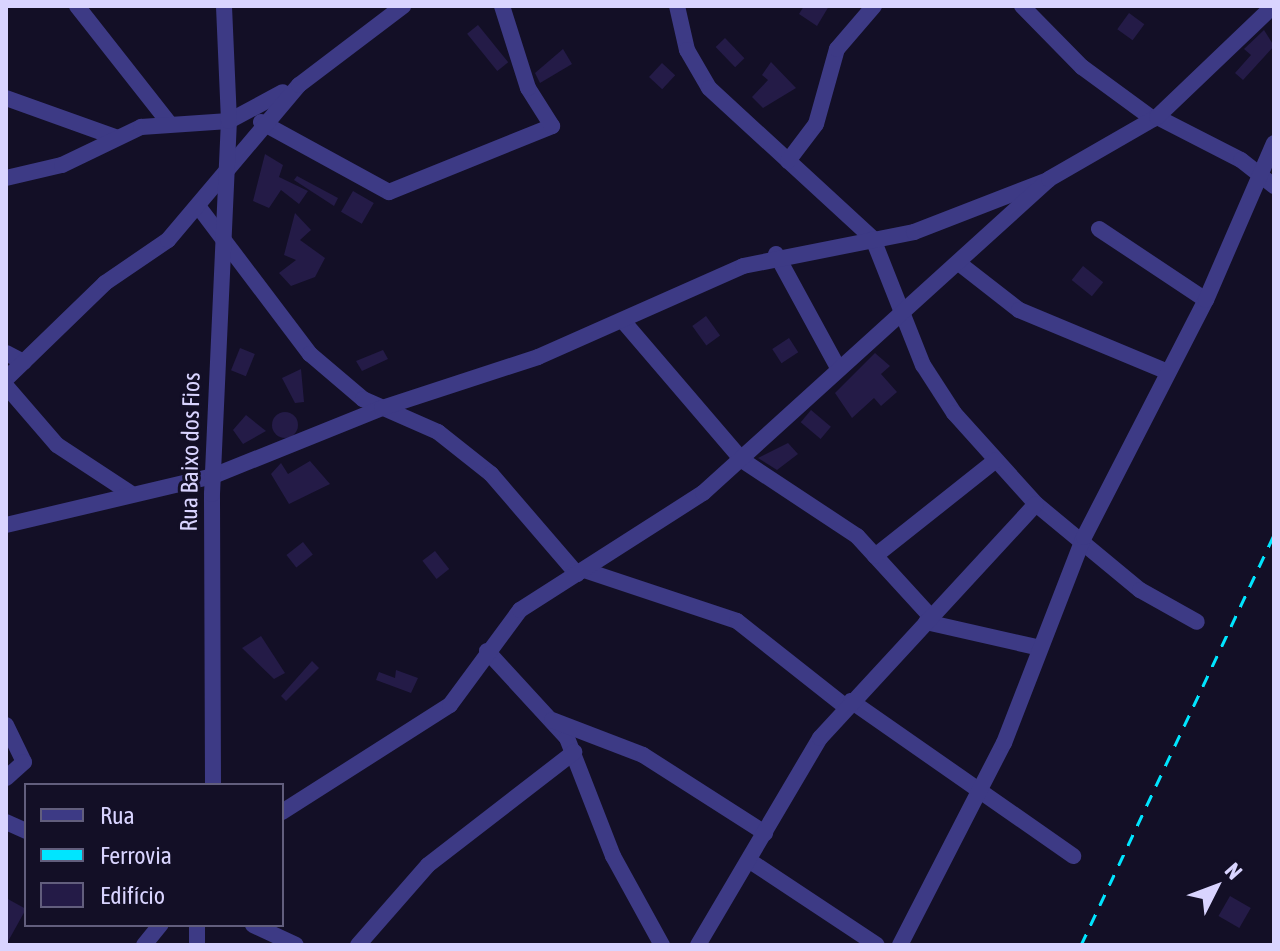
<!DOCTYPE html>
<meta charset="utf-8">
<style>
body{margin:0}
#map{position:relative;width:1280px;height:951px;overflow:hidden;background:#130f26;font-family:"Asap Condensed",sans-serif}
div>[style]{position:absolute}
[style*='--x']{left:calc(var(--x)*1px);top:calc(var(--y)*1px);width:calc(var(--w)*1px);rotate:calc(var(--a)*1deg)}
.building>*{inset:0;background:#241b47;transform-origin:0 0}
.round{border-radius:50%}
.minor>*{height:16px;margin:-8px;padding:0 8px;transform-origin:8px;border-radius:8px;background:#3d3a85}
.rail>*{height:3px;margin-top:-1.5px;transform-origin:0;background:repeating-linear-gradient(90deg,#00e5ff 0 12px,transparent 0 22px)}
span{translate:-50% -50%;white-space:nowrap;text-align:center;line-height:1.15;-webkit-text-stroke:6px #130f26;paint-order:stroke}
.street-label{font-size:24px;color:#d9d4ff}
.frame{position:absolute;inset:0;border:8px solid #d9d4ff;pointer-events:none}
.legend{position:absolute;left:24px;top:783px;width:260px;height:144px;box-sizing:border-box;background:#130f26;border:2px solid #625e7d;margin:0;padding:10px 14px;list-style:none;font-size:24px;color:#d9d4ff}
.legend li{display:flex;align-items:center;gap:16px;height:40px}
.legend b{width:40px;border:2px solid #625e7d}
.north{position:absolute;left:1176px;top:847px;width:80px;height:80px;-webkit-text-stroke:6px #130f26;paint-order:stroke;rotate:48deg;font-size:22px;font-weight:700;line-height:32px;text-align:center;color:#d9d4ff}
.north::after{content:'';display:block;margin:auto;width:28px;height:36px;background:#d9d4ff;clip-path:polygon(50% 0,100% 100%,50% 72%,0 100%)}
</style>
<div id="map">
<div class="building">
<div style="clip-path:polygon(804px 6px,829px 6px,817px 26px,799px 14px)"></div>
<div style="left:1129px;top:13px;width:19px;height:20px;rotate:36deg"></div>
<div style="left:478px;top:25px;width:48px;height:14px;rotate:51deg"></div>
<div style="clip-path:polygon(1264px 30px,1274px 46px,1243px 80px,1235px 73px,1251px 55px,1244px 49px)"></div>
<div style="left:725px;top:38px;width:28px;height:13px;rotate:46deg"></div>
<div style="clip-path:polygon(563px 49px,572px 64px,540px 83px,535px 73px)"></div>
<div style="clip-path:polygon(771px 62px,796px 88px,763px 108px,752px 97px,768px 80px,762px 75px)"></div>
<div style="left:662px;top:63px;width:18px;height:19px;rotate:43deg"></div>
<div style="clip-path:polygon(265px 154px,283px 165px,279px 177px,308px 191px,299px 204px,281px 190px,269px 208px,253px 201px)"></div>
<div style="clip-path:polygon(297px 176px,338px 198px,334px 206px,294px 180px)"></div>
<div style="left:353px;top:191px;width:24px;height:24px;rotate:30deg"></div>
<div style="clip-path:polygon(295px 213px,311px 230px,300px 240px,325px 258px,315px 277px,291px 286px,279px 273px,296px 260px,284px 255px)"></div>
<div style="left:1083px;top:266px;width:26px;height:18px;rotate:39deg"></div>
<div style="left:706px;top:316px;width:24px;height:17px;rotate:54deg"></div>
<div style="left:789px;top:338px;width:17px;height:20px;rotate:57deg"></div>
<div style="left:240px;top:348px;width:16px;height:24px;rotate:22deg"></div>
<div style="clip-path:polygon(383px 350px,388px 359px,362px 371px,356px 361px)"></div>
<div style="clip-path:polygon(875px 353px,890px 366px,881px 374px,897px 392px,881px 406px,874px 398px,852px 418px,835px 393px)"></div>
<div style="clip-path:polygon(301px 369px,304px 402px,295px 403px,282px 378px)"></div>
<div style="left:811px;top:410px;width:26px;height:16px;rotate:40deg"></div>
<div class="round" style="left:272px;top:412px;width:26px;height:26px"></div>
<div style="clip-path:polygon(246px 415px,266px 431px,243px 444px,233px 430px)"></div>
<div style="clip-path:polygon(788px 443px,798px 454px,777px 470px,758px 458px)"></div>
<div style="clip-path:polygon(310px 461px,330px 484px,289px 504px,271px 474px,281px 463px,288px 474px)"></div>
<div style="left:303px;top:542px;width:16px;height:21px;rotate:52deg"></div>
<div style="left:435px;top:551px;width:23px;height:16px;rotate:52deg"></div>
<div style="clip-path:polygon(261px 636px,285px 673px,274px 679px,242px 648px)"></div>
<div style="clip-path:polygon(312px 661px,319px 668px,286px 701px,281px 696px)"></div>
<div style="clip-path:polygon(396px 670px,418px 678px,411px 693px,376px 680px,379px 672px,395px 678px)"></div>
<div style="left:1230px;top:896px;width:24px;height:23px;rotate:30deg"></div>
<div style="clip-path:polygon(6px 898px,26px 909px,6px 945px)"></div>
</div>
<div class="minor">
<div style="--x:77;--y:6;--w:150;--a:51.8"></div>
<div style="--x:677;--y:6;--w:45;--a:77.2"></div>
<div style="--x:687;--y:50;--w:44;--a:59.9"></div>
<div style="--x:709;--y:88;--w:223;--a:42.6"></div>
<div style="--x:873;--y:239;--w:136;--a:68.4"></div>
<div style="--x:923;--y:365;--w:57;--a:57.1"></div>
<div style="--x:954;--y:413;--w:122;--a:48"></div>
<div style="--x:1036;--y:504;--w:135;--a:39.6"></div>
<div style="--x:1140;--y:590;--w:65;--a:29.3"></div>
<div style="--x:1022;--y:6;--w:86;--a:45.5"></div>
<div style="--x:1082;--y:67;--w:88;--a:36.2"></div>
<div style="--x:6;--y:98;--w:116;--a:19.7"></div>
<div style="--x:1157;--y:117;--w:94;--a:27.1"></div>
<div style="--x:1241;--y:160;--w:42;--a:38.2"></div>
<div style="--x:261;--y:122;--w:146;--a:28.7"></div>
<div style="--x:389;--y:192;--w:176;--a:-22"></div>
<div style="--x:552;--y:126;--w:45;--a:-122.3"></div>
<div style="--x:528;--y:88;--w:86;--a:-107.6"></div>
<div style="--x:788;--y:161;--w:46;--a:-52.9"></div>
<div style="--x:816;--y:124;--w:78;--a:-74.4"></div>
<div style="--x:837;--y:49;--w:57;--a:-49.3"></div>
<div style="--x:6;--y:178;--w:57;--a:-13.1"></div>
<div style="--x:62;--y:165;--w:88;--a:-25.7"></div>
<div style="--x:141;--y:127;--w:88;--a:-3.9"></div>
<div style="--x:229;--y:121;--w:61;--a:-28.2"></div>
<div style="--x:198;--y:206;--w:186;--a:52.9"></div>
<div style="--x:310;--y:354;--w:70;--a:40.3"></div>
<div style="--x:363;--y:399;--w:82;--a:23.7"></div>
<div style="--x:438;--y:432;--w:68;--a:38.4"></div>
<div style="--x:491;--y:474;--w:132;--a:49.3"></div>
<div style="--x:1099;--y:229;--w:128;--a:33.6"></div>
<div style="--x:776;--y:254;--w:128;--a:61.4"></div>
<div style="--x:960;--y:264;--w:75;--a:37.9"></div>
<div style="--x:1019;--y:310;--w:161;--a:22.6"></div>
<div style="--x:623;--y:321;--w:183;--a:49.4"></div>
<div style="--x:742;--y:460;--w:138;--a:33.5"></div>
<div style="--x:857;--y:536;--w:110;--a:47.6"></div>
<div style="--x:6;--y:353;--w:20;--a:27"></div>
<div style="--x:6;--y:379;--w:138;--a:-44.1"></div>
<div style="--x:105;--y:283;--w:76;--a:-34.3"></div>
<div style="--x:168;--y:240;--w:203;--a:-49.8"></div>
<div style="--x:299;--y:85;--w:131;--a:-37.2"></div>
<div style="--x:6;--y:386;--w:78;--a:49.2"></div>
<div style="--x:57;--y:445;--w:87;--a:33.3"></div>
<div style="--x:6;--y:525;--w:213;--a:-13.3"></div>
<div style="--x:213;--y:476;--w:182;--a:-21.9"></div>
<div style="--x:382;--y:408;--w:164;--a:-18.1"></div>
<div style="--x:538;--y:357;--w:224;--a:-23.9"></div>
<div style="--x:743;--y:266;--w:174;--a:-11.2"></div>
<div style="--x:914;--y:232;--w:144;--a:-21.2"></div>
<div style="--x:875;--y:556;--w:154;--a:-38.4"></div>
<div style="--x:584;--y:570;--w:161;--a:18.4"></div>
<div style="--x:737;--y:621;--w:139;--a:38.3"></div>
<div style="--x:926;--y:622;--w:117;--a:12.8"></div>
<div style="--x:487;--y:651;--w:118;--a:47.4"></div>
<div style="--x:567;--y:738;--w:127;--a:68.7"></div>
<div style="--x:613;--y:856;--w:102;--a:61.2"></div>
<div style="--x:851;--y:701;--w:271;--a:34.9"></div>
<div style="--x:552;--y:720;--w:97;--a:21"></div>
<div style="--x:643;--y:755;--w:145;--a:32.6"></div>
<div style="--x:6;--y:725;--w:41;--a:64.1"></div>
<div style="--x:24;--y:762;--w:24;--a:138"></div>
<div style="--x:213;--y:785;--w:291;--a:-90.2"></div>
<div style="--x:212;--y:494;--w:373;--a:-87.4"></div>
<div style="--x:229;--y:121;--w:115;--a:-92.5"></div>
<div style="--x:282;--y:812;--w:199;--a:-32.5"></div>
<div style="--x:450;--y:705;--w:118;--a:-53.6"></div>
<div style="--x:520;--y:610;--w:217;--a:-32.6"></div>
<div style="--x:703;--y:493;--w:467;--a:-42.2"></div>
<div style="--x:1049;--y:179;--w:125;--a:-29.9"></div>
<div style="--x:1157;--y:117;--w:161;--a:-43.7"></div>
<div style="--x:6;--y:822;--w:22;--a:24"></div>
<div style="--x:750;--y:861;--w:152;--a:33.5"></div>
<div style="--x:253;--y:925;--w:47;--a:24.9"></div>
<div style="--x:144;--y:945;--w:26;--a:-51"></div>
<div style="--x:197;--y:945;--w:20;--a:-90"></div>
<div style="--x:358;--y:945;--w:106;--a:-48.8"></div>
<div style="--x:428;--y:865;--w:185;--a:-37.7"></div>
<div style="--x:698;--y:945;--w:240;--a:-59.5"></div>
<div style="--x:820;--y:738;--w:318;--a:-47.3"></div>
<div style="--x:900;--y:945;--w:227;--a:-62.8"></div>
<div style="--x:1004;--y:743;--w:221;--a:-68.8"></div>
<div style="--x:1084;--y:537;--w:267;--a:-62.8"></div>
<div style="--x:1206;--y:300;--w:171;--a:-66.6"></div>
</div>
<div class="rail">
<div style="--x:1081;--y:945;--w:454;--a:-64.8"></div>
</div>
<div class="street-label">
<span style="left:190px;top:452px;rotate:-89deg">Rua Baixo dos Fios</span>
</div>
<div class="frame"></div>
<ul class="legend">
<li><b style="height:10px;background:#3d3a85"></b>Rua</li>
<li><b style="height:10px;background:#00e5ff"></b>Ferrovia</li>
<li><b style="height:22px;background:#241b47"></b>Edifício</li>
</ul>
<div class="north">N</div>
</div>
